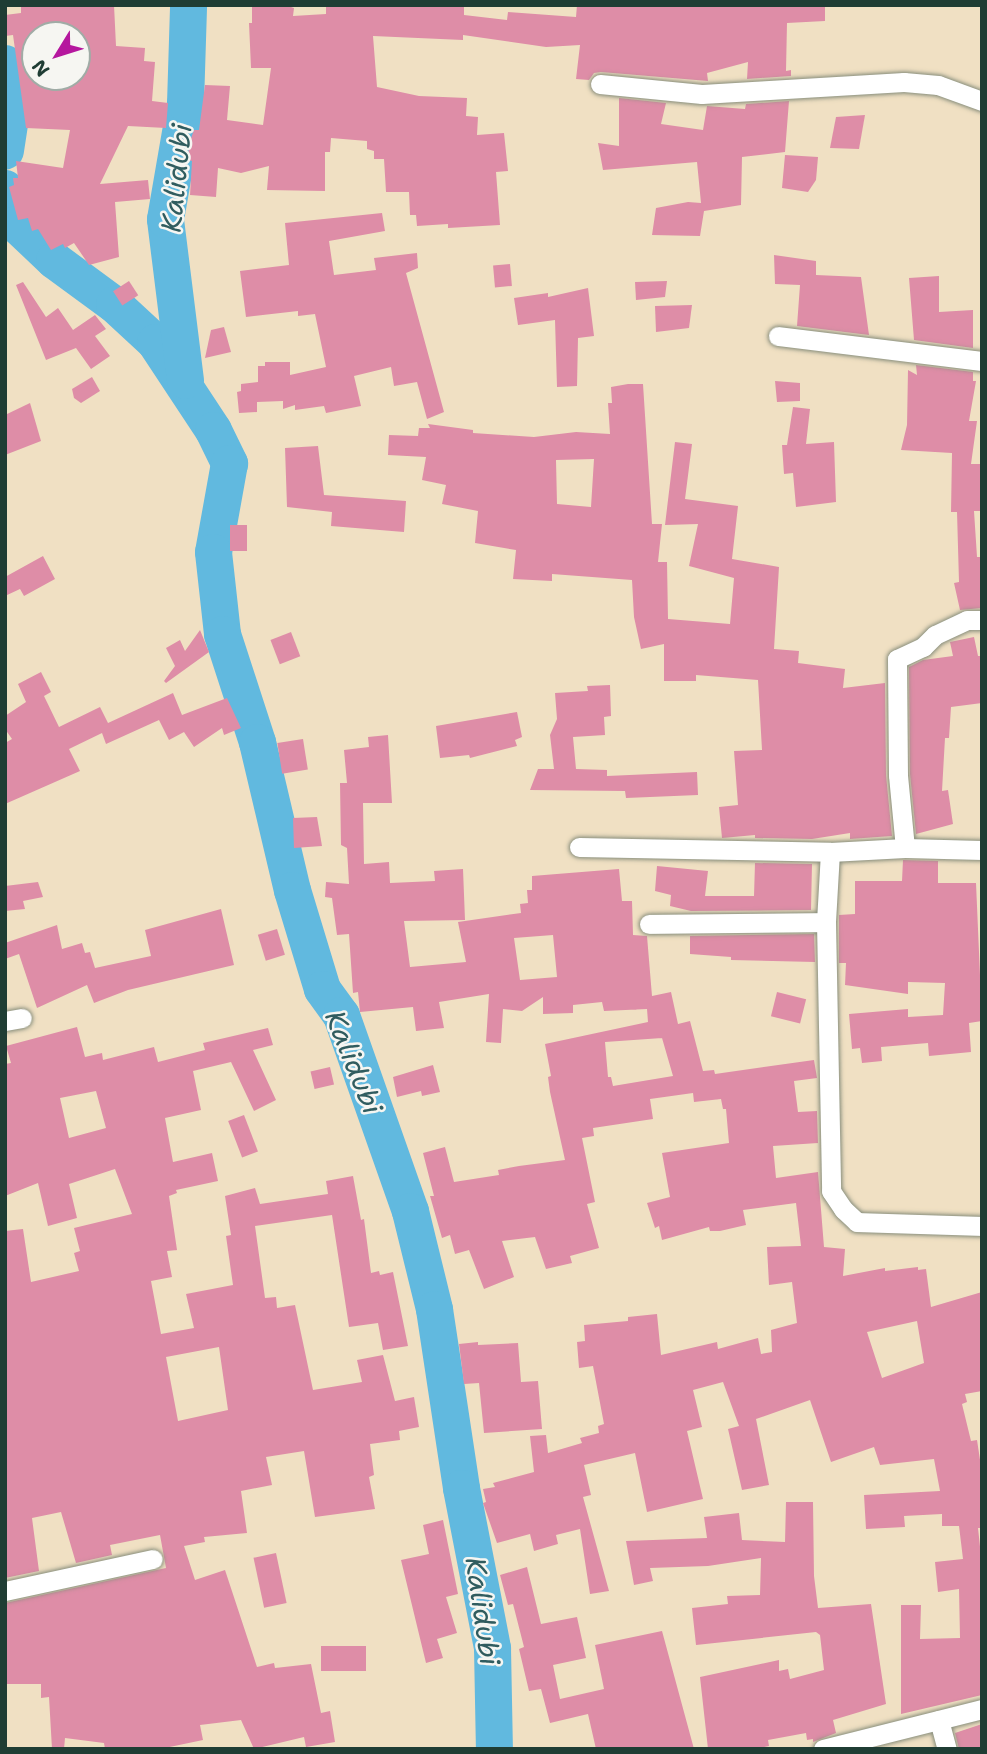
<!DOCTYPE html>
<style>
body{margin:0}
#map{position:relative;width:987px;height:1754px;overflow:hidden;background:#f0e0c3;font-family:"Shantell Sans",sans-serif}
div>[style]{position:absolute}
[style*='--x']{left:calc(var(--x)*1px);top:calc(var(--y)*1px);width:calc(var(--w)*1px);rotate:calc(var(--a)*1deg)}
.river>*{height:37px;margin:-18.5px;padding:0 18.5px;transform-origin:18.5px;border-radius:18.5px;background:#61b9df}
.building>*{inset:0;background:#de8da7;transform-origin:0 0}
.roads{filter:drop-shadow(0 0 2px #888e7c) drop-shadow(0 0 2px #888e7c)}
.street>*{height:19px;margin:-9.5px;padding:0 9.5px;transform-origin:9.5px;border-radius:9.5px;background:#fff}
span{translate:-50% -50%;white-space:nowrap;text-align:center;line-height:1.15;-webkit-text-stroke:5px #f6f6f2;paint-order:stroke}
.water-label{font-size:28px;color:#305c5f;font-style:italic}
.frame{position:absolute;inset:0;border:7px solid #1f3d34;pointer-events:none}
.north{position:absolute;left:21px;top:21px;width:70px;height:70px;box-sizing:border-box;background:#f6f6f2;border:2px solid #a0aca6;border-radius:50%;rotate:232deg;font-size:19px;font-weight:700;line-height:28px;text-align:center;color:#1f3d34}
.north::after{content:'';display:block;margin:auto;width:24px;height:32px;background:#b5179e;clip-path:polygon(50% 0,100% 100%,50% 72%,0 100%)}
</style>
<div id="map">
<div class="river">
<div style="--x:5;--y:63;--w:42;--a:80.3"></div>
<div style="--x:12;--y:104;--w:47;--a:98.7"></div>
<div style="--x:5;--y:188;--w:38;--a:73"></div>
<div style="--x:16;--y:224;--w:52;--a:43.5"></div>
<div style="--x:54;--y:260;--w:74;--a:36.3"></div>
<div style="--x:114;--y:304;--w:56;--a:42.8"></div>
<div style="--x:155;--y:342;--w:105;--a:56.6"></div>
<div style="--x:213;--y:430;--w:37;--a:64"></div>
<div style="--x:229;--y:463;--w:90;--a:100.2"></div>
<div style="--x:213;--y:552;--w:82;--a:83.7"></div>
<div style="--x:222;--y:634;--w:114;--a:72"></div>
<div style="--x:257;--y:742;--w:152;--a:76.7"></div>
<div style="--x:292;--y:890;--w:103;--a:73.1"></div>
<div style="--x:322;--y:989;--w:32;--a:54"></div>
<div style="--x:341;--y:1015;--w:208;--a:70.6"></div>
<div style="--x:410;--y:1211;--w:101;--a:76.2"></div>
<div style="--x:434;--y:1309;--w:181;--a:81.4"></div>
<div style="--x:461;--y:1488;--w:163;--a:79"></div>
<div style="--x:492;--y:1648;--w:101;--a:88.9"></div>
<div style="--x:185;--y:380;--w:162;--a:-97.1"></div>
<div style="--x:165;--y:219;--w:118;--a:-80.2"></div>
<div style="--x:185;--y:103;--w:98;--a:-88.2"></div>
</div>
<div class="building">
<div style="clip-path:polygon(evenodd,21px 5px,114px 5px,116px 46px,145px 48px,144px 61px,155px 62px,152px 101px,168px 103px,166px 128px,128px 126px,100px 184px,148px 180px,150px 199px,115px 202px,119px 257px,89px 265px,74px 243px,65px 248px,63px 244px,51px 250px,38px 229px,32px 231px,28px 218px,18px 220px,9px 187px,14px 185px,13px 178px,18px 178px,16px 161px,63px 168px,70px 130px,26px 128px,13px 35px,5px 36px,5px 15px,21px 13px,21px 5px,35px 35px,77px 35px,77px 77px,35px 77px,35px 35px)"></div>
<div style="clip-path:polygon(252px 5px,285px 5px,294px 8px,293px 16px,326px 14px,326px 5px,464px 7px,464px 15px,507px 20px,508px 12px,576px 17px,577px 5px,825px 5px,825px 21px,787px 23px,786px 71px,791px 70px,791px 76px,747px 79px,748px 62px,707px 73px,708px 81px,601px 72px,594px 73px,589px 80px,576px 79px,580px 45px,546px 47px,463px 35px,463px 40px,373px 36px,377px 87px,419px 96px,467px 98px,466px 116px,478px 117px,477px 135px,504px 133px,508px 171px,496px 172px,500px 225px,448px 228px,448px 224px,417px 226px,416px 215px,410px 215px,409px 192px,386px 192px,384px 159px,374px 159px,374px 151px,367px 149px,367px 141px,331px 138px,330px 152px,325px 152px,325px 191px,267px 190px,269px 166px,241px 173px,218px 168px,216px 197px,190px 195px,192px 161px,188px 160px,189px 144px,194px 130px,199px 130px,205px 85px,230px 86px,227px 120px,263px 125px,271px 68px,251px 68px,249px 23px,252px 23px)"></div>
<div style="clip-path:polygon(619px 98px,666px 103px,661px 124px,703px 130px,707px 106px,745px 109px,746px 104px,789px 101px,785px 152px,742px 157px,741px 205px,704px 211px,700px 236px,652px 235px,656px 208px,688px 202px,701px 203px,697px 162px,603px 170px,598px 143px,619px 146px)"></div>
<div style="clip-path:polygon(865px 115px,859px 149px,830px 148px,836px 117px)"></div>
<div style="clip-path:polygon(785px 155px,818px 157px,816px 180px,808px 192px,782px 188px)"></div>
<div style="clip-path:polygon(382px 213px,385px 231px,329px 241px,334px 275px,376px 270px,374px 258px,417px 253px,418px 268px,406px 273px,444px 412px,427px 419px,417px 382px,394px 386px,391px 367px,354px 376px,361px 406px,326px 413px,324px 406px,295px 410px,295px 405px,283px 409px,283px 401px,257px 402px,257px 412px,239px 413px,237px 392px,241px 391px,241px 384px,258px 382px,258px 366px,265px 366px,265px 362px,290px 362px,290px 375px,326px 367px,315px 314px,298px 316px,298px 311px,246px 317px,240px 271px,289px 265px,285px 223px)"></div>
<div style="clip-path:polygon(774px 255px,816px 261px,816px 275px,861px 277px,869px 335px,797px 326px,800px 285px,775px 284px)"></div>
<div style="left:510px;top:264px;width:22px;height:17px;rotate:85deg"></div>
<div style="clip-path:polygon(939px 276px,939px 312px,973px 310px,973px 348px,914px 340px,909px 278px)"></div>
<div style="left:129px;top:281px;width:17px;height:19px;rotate:57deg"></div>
<div style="clip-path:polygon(667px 281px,665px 297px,636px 300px,635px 282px)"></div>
<div style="clip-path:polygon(23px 282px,46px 317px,58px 308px,73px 330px,95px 315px,106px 329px,95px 336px,110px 356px,91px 369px,76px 348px,46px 360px,16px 285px)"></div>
<div style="clip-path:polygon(588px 288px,594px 336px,578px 338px,577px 386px,557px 387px,555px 320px,518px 325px,514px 298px,548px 293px,548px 297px)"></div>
<div style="clip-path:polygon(692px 305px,689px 328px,656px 332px,655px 306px)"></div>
<div style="clip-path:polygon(224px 327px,231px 352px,205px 358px,211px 330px)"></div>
<div style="clip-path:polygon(916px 365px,973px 372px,973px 381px,976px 381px,969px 421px,977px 421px,971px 464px,982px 464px,982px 511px,974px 511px,977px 557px,982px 557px,982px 608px,960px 610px,954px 583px,959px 582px,957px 512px,951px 512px,952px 453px,901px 450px,907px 425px,908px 370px,917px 375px)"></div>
<div style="clip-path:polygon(92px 377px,100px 391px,81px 403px,74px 398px,72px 389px)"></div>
<div style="clip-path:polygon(775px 381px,800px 383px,800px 401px,777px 402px)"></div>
<div style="clip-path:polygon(evenodd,628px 384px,643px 384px,652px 524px,662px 524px,658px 562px,667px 562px,668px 619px,730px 624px,734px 578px,689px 566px,698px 524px,665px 525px,675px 442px,692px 444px,685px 499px,738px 506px,732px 559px,779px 567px,774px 649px,799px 651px,798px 663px,845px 669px,843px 688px,885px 683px,886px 775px,892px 836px,850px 839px,850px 833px,812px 839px,755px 838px,755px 835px,722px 838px,719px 807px,738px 805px,734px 751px,762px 750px,758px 680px,696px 675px,696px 681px,664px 681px,664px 644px,641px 649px,634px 617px,632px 580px,552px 574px,552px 581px,513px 579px,516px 550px,475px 543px,478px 511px,442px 504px,446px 485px,422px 480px,426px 457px,388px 455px,389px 435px,418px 436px,419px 428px,430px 428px,428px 424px,473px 430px,473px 433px,534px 437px,576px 432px,610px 434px,608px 403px,612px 403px,611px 387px,628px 384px,594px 459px,591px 507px,557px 504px,556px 460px,594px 459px)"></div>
<div style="clip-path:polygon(30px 403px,41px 441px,5px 455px,5px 415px)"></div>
<div style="clip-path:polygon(793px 407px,810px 409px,806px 444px,834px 442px,836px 502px,796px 507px,793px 473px,784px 474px,782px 445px,787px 445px)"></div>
<div style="clip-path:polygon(318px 446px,324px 495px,406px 501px,404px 532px,331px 526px,332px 512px,287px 507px,285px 448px)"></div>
<div style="left:247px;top:525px;width:26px;height:17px;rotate:90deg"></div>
<div style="clip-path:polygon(43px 556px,55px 579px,24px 596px,20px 589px,5px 596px,5px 577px)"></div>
<div style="clip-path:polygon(200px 630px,209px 652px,166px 683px,164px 681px,175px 666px,166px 648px,180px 640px,185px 651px)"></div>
<div style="left:291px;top:632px;width:26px;height:22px;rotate:69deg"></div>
<div style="clip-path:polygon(974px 637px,978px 656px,982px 656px,982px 703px,951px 707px,949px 738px,945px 738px,942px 791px,948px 790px,953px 824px,916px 834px,910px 774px,909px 667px,923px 660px,953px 656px,950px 642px)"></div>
<div style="clip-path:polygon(41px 672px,51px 692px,44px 696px,59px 727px,100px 707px,108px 723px,173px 693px,182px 715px,227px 698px,241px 728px,224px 735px,222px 728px,194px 747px,184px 732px,169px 740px,159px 720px,106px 744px,102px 733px,69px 749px,80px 771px,5px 804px,5px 743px,12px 739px,5px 729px,5px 716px,26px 702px,18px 684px)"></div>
<div style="clip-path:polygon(610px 685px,611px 716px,604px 717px,605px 735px,573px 737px,576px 769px,607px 770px,607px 776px,697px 772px,698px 795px,626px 798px,625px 791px,530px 790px,538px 769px,554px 769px,550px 735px,557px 719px,555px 693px,588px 691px,587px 686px)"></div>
<div style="clip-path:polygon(517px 712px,522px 737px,515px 740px,517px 746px,470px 758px,469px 755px,440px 758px,436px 726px)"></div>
<div style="clip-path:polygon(evenodd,388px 735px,392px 803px,363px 803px,364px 864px,389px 862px,390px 883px,435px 881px,434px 871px,463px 869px,465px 920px,404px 921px,410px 967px,466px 962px,458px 922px,521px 913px,520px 904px,528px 903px,527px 890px,532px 890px,532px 876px,619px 869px,622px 901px,632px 901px,633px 935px,647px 936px,652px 996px,671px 992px,678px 1024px,690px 1021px,703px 1071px,714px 1070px,715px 1074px,814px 1060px,817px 1078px,794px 1081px,798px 1112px,817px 1111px,818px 1143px,773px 1146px,776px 1178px,818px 1172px,824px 1247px,845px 1249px,843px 1276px,885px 1268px,885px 1271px,918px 1267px,918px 1270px,926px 1269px,931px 1307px,982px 1292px,982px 1391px,965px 1394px,967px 1402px,962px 1404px,971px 1441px,977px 1440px,982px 1473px,982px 1528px,978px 1528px,982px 1565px,982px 1695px,901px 1714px,901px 1605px,921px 1605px,920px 1639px,960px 1638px,959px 1589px,938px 1592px,935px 1562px,963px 1559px,959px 1526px,942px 1526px,942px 1514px,904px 1516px,905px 1527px,866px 1529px,864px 1495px,940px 1491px,934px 1459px,880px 1465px,874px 1447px,831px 1462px,810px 1400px,756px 1419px,769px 1485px,742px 1490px,728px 1429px,739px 1426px,723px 1382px,693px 1390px,702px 1427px,687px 1431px,703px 1499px,647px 1512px,635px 1453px,584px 1465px,591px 1495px,583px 1497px,609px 1591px,590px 1594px,580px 1529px,556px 1535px,558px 1544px,534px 1551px,530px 1534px,497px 1543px,483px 1503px,486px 1502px,483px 1489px,495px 1487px,493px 1483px,534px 1472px,530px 1436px,546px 1435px,548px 1453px,582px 1443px,580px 1438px,599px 1433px,598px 1426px,604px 1424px,593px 1366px,579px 1368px,577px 1342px,585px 1341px,584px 1325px,628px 1321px,628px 1317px,657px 1314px,661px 1355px,717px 1342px,718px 1349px,758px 1338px,761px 1354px,772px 1352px,771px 1330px,797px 1323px,792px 1282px,769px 1285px,767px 1247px,801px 1246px,796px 1203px,743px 1210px,746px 1225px,720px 1231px,710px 1231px,709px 1227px,662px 1240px,659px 1226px,655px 1228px,647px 1203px,670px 1197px,662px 1153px,729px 1143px,726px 1109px,723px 1109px,721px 1099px,694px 1102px,693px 1093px,650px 1099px,653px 1119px,593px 1128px,594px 1136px,582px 1138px,595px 1202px,587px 1204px,599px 1248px,570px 1256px,572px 1263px,546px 1269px,535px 1237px,502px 1241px,514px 1277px,484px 1289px,469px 1250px,455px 1254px,450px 1235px,442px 1238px,430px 1196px,434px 1196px,423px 1153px,445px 1147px,454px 1182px,499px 1175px,498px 1170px,519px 1166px,565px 1160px,550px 1092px,548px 1077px,551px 1076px,545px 1044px,648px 1022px,647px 1009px,604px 1011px,602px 1002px,573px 1005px,573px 1013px,543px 1014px,543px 997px,522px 1011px,503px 1009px,501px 1043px,486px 1042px,489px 994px,439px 1002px,444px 1028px,416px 1031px,413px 1007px,360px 1012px,358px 992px,353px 993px,349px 934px,337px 935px,332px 898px,325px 897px,326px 882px,349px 884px,347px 848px,341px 845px,340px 783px,347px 783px,344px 750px,369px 747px,368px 737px,388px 735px,553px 935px,557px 977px,520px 980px,514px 938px,553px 935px,388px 735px,662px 1038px,673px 1076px,613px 1086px,611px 1077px,608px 1077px,605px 1042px,662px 1038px,388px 735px,917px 1321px,924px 1363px,882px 1378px,867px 1332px,917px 1321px)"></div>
<div style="left:303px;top:739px;width:31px;height:26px;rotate:81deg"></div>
<div style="clip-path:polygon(317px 817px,322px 846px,294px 848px,293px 818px)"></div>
<div style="clip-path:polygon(903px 860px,938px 861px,938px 883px,976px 883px,982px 1021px,969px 1023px,971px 1052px,929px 1056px,928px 1043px,881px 1047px,882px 1061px,862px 1063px,860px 1048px,852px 1049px,849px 1014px,908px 1009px,908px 1017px,943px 1015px,945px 983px,908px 982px,908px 994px,845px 985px,846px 963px,839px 963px,839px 915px,855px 914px,855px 881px,902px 881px)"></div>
<div style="clip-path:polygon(755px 863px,812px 864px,811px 910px,691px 911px,670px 906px,671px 895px,655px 891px,657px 866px,708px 871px,705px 896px,754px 896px)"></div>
<div style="clip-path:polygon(38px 882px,43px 897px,23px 901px,25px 909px,5px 911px,5px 886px)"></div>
<div style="clip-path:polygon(221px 909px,234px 965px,128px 990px,94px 1003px,87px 985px,37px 1008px,19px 954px,5px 959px,5px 943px,57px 925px,62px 949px,82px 943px,85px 953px,90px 952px,95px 968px,151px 956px,145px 930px)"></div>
<div style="left:277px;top:929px;width:27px;height:20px;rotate:73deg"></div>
<div style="clip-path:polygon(814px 934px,815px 962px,731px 960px,731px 957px,690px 954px,690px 936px)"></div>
<div style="left:777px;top:992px;width:30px;height:25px;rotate:14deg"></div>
<div style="clip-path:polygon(evenodd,77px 1027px,85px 1057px,102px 1053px,103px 1060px,154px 1047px,158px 1062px,205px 1050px,203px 1043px,268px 1028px,273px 1045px,253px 1050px,276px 1100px,254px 1111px,231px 1062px,193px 1071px,201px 1110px,165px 1118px,173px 1162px,212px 1153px,218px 1181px,176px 1190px,177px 1193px,169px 1196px,177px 1250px,167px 1251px,172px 1277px,151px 1281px,161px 1334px,194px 1328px,186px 1294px,233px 1285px,226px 1236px,231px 1235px,225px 1196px,255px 1188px,260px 1204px,328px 1194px,326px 1181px,353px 1176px,361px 1220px,364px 1219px,371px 1273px,379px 1271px,380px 1275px,393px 1272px,408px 1346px,383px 1350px,378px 1323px,349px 1327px,332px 1215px,255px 1226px,265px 1298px,276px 1297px,277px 1308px,295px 1305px,313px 1390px,362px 1382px,357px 1360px,383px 1355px,395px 1401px,414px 1397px,419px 1427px,399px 1431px,400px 1440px,370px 1444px,374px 1475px,369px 1477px,375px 1509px,315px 1517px,304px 1451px,266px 1457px,272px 1485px,241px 1491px,247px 1533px,204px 1537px,205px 1542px,184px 1546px,195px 1580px,225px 1570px,257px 1667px,274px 1663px,275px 1668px,311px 1664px,321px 1713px,330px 1711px,335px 1742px,306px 1747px,304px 1737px,254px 1749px,241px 1720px,200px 1725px,203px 1740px,160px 1749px,105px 1749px,104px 1743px,65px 1738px,64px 1749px,52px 1749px,49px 1697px,41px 1698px,41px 1684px,5px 1684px,5px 1603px,166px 1568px,160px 1535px,110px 1545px,112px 1555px,76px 1563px,61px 1512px,32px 1518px,39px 1571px,5px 1578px,5px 1231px,23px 1229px,31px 1282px,79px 1271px,74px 1253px,80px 1251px,74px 1228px,132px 1214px,115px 1169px,69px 1184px,77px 1218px,48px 1226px,38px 1183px,5px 1196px,5px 1064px,11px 1063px,6px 1046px,77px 1027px,96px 1091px,106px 1128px,69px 1138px,60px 1098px,96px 1091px,77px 1027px,219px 1347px,228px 1410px,178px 1421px,166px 1357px,219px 1347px)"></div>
<div style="clip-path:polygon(433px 1065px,440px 1092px,422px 1096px,421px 1091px,397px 1097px,393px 1077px)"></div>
<div style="left:330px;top:1067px;width:18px;height:20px;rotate:77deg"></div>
<div style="left:244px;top:1115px;width:39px;height:17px;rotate:69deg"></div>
<div style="clip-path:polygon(478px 1342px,478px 1345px,518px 1343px,521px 1382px,538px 1381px,542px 1429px,484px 1433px,479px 1383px,464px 1384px,459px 1344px)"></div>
<div style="clip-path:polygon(786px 1502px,813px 1502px,814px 1576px,818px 1608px,871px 1604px,886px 1704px,833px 1720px,836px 1733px,813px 1742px,813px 1739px,807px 1740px,806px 1733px,768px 1740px,769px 1746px,756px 1749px,708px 1749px,700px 1677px,779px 1660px,779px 1671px,788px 1669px,790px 1679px,824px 1670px,820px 1635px,816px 1632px,696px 1645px,692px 1608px,728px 1604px,727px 1596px,760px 1595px,761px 1558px,708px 1566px,650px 1568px,653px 1581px,634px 1585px,626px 1541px,707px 1538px,704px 1517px,739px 1513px,742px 1540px,785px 1542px)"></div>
<div style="clip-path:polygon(443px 1520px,458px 1594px,446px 1597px,457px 1633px,437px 1639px,443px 1658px,426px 1663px,401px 1560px,429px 1554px,423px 1525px)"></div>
<div style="left:276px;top:1553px;width:51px;height:23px;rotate:78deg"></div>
<div style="clip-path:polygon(527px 1567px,541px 1624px,577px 1617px,586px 1658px,553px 1665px,560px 1699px,604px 1689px,595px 1645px,662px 1631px,694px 1749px,596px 1749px,588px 1714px,550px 1723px,541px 1689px,529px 1691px,519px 1649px,524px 1647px,513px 1604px,508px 1605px,500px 1575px)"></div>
<div style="left:321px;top:1646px;width:45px;height:25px"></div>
<div style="clip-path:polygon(982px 1724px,982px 1749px,959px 1749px,955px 1733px)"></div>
</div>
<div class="roads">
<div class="street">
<div style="--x:600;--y:84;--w:102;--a:5.6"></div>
<div style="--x:702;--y:94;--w:202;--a:-3.4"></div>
<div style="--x:904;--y:82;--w:34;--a:5"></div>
<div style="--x:938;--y:85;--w:47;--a:20"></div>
<div style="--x:778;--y:336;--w:206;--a:7"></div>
<div style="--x:579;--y:847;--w:251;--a:1.1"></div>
<div style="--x:830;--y:852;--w:75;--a:-3.1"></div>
<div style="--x:905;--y:848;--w:77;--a:1.5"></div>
<div style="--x:905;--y:848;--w:73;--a:-95.5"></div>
<div style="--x:898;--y:775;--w:116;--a:-90.5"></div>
<div style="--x:897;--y:659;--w:29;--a:-25"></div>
<div style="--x:923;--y:647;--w:17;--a:-45"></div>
<div style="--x:935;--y:635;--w:35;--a:-25"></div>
<div style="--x:967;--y:620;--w:15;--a:0"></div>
<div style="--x:830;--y:852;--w:70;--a:93.3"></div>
<div style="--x:826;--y:922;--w:269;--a:88.9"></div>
<div style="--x:831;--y:1191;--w:22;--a:56"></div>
<div style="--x:843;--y:1209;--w:19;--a:43"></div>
<div style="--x:857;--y:1222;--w:125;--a:1.8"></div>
<div style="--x:649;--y:924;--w:177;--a:-0.6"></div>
<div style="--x:5;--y:1021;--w:17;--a:-10"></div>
<div style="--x:5;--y:1591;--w:151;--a:-12.2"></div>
<div style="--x:939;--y:1720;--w:30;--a:75"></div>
<div style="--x:823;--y:1749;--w:164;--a:-14.1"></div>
</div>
</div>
<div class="water-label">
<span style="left:176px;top:178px;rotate:-84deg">Kalidubi</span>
<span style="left:354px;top:1062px;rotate:68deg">Kalidubi</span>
<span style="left:483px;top:1611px;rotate:82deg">Kalidubi</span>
</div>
<div class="frame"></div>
<div class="north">N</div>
</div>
